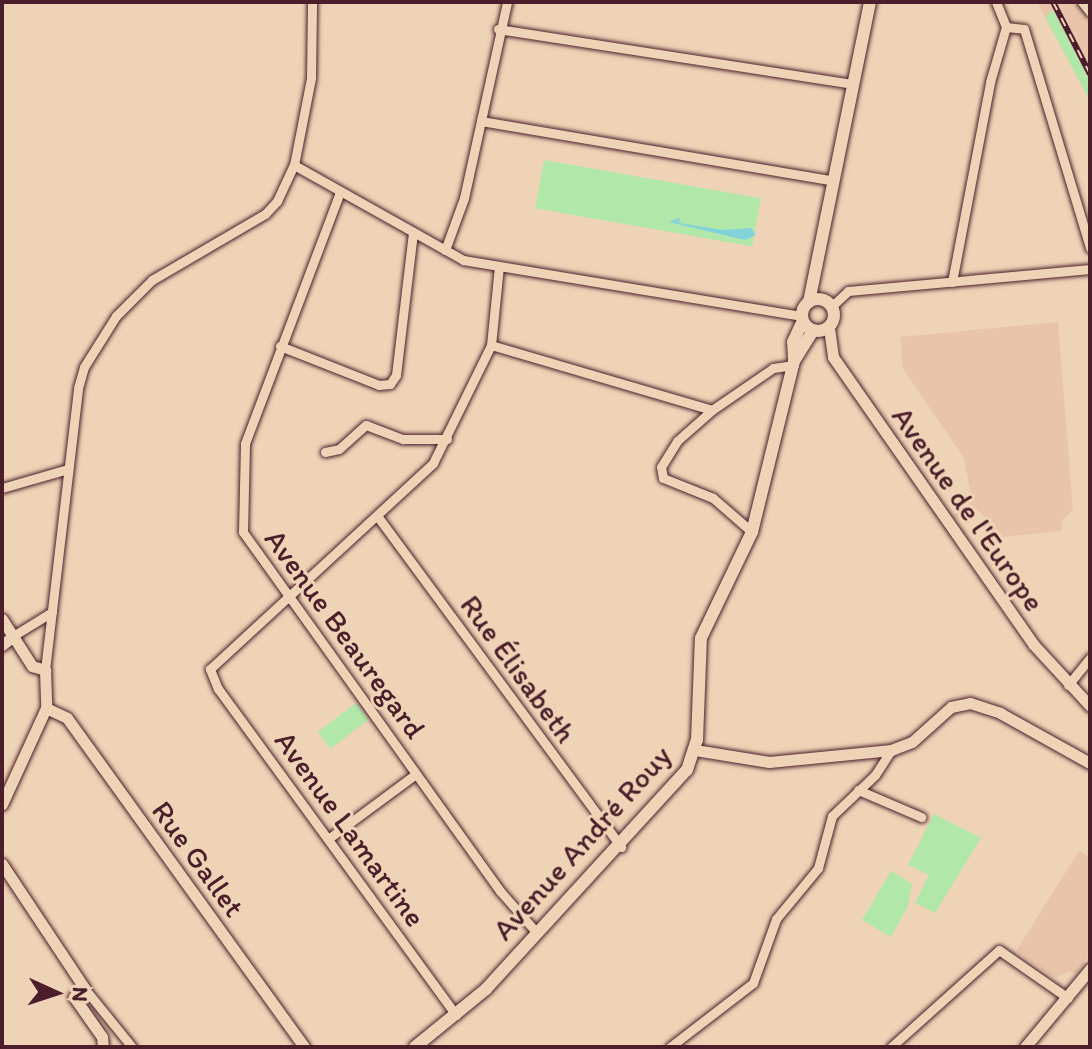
<!DOCTYPE html>
<meta charset="utf-8">
<style>
body{margin:0}
#map{position:relative;width:1092px;height:1049px;overflow:hidden;background:#efd3b6;font-family:Itim,sans-serif}
div>[style]{position:absolute}
[style*='--x']{left:calc(var(--x)*1px);top:calc(var(--y)*1px);width:calc(var(--w)*1px);rotate:calc(var(--a)*1deg)}
.built>*{inset:0;background:#e8c4aa}
.green>*{inset:0;background:#b1e7a9;transform-origin:0 0}
.water>*{inset:0;background:#81d3d9}
.roads{filter:drop-shadow(0 0 2px #4a1f2b) drop-shadow(0 0 2px #4a1f2b)}
.minor>*{height:9px;margin:-4.5px;padding:0 4.5px;transform-origin:4.5px;border-radius:4.5px;background:#efd3b6}
.tertiary>*{height:11px;margin:-5.5px;padding:0 5.5px;transform-origin:5.5px;border-radius:5.5px;background:#efd3b6}
.secondary>*{height:12px;margin:-6px;padding:0 6px;transform-origin:6px;border-radius:6px;background:#efd3b6}
.secondary>.ring{margin:-6px;padding:0;box-sizing:content-box;background:none;border:12px solid #efd3b6;border-radius:50%}
.rail>*{height:6px;margin-top:-3px;transform-origin:0;background:repeating-linear-gradient(90deg,#efd3b6 0 9px,#4a1f2b 0 18px);box-sizing:border-box;border-block:2px solid #4a1f2b}
span{translate:-50% -50%;white-space:nowrap;text-align:center;line-height:1.15;-webkit-text-stroke:6px #efd3b6;paint-order:stroke}
.street-label{font-size:30px;color:#4a1f2b}
.frame{position:absolute;inset:0;border:4px solid #4a1f2b;pointer-events:none}
.north{position:absolute;left:16px;top:953px;width:80px;height:80px;-webkit-text-stroke:6px #efd3b6;paint-order:stroke;rotate:93deg;font-size:22px;font-weight:700;line-height:32px;text-align:center;color:#4a1f2b}
.north::after{content:'';display:block;margin:auto;width:28px;height:36px;background:#4a1f2b;clip-path:polygon(50% 0,100% 100%,50% 72%,0 100%)}
</style>
<div id="map">
<div class="built">
<div style="clip-path:polygon(1037px 2px,1090px 4px,1090px 99px,1045px 17px)"></div>
<div style="clip-path:polygon(1058px 322px,1073px 510px,1063px 519px,1061px 531px,1004px 537px,976px 508px,955px 520px,952px 515px,972px 502px,964px 458px,903px 369px,900px 337px)"></div>
<div style="clip-path:polygon(1079px 851px,1090px 857px,1090px 954px,1076px 974px,1070px 971px,1054px 978px,1016px 951px)"></div>
</div>
<div class="green">
<div style="clip-path:polygon(1053px 10px,1090px 82px,1090px 101px,1045px 17px)"></div>
<div style="left:544px;top:160px;width:220px;height:49px;rotate:10deg"></div>
<div style="left:356px;top:703px;width:21px;height:48px;rotate:53deg"></div>
<div style="clip-path:polygon(934px 814px,981px 838px,935px 913px,915px 903px,929px 875px,908px 865px)"></div>
<div style="clip-path:polygon(891px 871px,912px 884px,908px 906px,891px 937px,862px 920px)"></div>
</div>
<div class="water">
<div style="clip-path:polygon(680px 218px,679px 223px,723px 230px,751px 228px,756px 235px,745px 240px,669px 222px)"></div>
</div>
<div class="roads">
<div class="minor">
<div style="--x:996;--y:2;--w:27;--a:68"></div>
<div style="--x:1082;--y:2;--w:13;--a:51"></div>
<div style="--x:1006;--y:27;--w:18;--a:6"></div>
<div style="--x:1024;--y:29;--w:229;--a:73.2"></div>
<div style="--x:498;--y:29;--w:360;--a:8.8"></div>
<div style="--x:481;--y:121;--w:358;--a:9.6"></div>
<div style="--x:294;--y:165;--w:194;--a:29.3"></div>
<div style="--x:463;--y:260;--w:344;--a:9.4"></div>
<div style="--x:340;--y:192;--w:269;--a:110.7"></div>
<div style="--x:245;--y:444;--w:88;--a:91.3"></div>
<div style="--x:243;--y:532;--w:442;--a:54.4"></div>
<div style="--x:500;--y:891;--w:56;--a:48.6"></div>
<div style="--x:445;--y:250;--w:55;--a:-69.9"></div>
<div style="--x:464;--y:198;--w:201;--a:-77.6"></div>
<div style="--x:952;--y:282;--w:204;--a:-79.2"></div>
<div style="--x:990;--y:82;--w:57;--a:-73.8"></div>
<div style="--x:832;--y:306;--w:22;--a:-43"></div>
<div style="--x:848;--y:291;--w:243;--a:-5.2"></div>
<div style="--x:491;--y:345;--w:230;--a:16.4"></div>
<div style="--x:280;--y:346;--w:106;--a:21.5"></div>
<div style="--x:379;--y:385;--w:11;--a:-5"></div>
<div style="--x:390;--y:384;--w:11;--a:-56"></div>
<div style="--x:396;--y:375;--w:144;--a:-83.2"></div>
<div style="--x:325;--y:452;--w:14;--a:-12"></div>
<div style="--x:339;--y:449;--w:36;--a:-42"></div>
<div style="--x:366;--y:425;--w:40;--a:21"></div>
<div style="--x:403;--y:439;--w:44;--a:0"></div>
<div style="--x:2;--y:488;--w:69;--a:-16.1"></div>
<div style="--x:378;--y:517;--w:410;--a:53.6"></div>
<div style="--x:752;--y:532;--w:52;--a:-138.9"></div>
<div style="--x:713;--y:498;--w:54;--a:-158.2"></div>
<div style="--x:663;--y:478;--w:11;--a:-100"></div>
<div style="--x:661;--y:467;--w:31;--a:-58"></div>
<div style="--x:677;--y:441;--w:47;--a:-41.5"></div>
<div style="--x:712;--y:410;--w:74;--a:-34.5"></div>
<div style="--x:773;--y:368;--w:21;--a:-8"></div>
<div style="--x:13;--y:636;--w:46;--a:-31.6"></div>
<div style="--x:45;--y:670;--w:284;--a:-83.3"></div>
<div style="--x:78;--y:388;--w:22;--a:-74"></div>
<div style="--x:84;--y:367;--w:60;--a:-57.9"></div>
<div style="--x:116;--y:316;--w:51;--a:-45"></div>
<div style="--x:152;--y:280;--w:131;--a:-30.3"></div>
<div style="--x:265;--y:214;--w:18;--a:-47"></div>
<div style="--x:277;--y:201;--w:40;--a:-65"></div>
<div style="--x:294;--y:165;--w:89;--a:-78.9"></div>
<div style="--x:311;--y:78;--w:76;--a:-89.2"></div>
<div style="--x:1068;--y:685;--w:35;--a:-51"></div>
<div style="--x:858;--y:790;--w:69;--a:23.2"></div>
<div style="--x:328;--y:839;--w:109;--a:-36.5"></div>
<div style="--x:85;--y:989;--w:75;--a:51"></div>
<div style="--x:456;--y:1015;--w:404;--a:-126.1"></div>
<div style="--x:218;--y:689;--w:22;--a:-112"></div>
<div style="--x:210;--y:669;--w:304;--a:-42.7"></div>
<div style="--x:433;--y:463;--w:131;--a:-63.8"></div>
<div style="--x:491;--y:345;--w:79;--a:-84.2"></div>
<div style="--x:670;--y:1047;--w:105;--a:-37.6"></div>
<div style="--x:753;--y:983;--w:68;--a:-70.2"></div>
<div style="--x:776;--y:919;--w:66;--a:-50.5"></div>
<div style="--x:818;--y:868;--w:54;--a:-74.9"></div>
<div style="--x:832;--y:816;--w:59;--a:-43.6"></div>
<div style="--x:875;--y:775;--w:30;--a:-57"></div>
<div style="--x:891;--y:1047;--w:145;--a:-41.9"></div>
<div style="--x:999;--y:950;--w:84;--a:34.8"></div>
</div>
<div class="tertiary">
<div style="--x:829;--y:328;--w:29;--a:82"></div>
<div style="--x:833;--y:357;--w:351;--a:55.1"></div>
<div style="--x:1034;--y:645;--w:83;--a:47.4"></div>
<div style="--x:2;--y:619;--w:56;--a:57.4"></div>
<div style="--x:32;--y:666;--w:14;--a:17"></div>
<div style="--x:45;--y:670;--w:38;--a:88"></div>
<div style="--x:46;--y:708;--w:106;--a:114.6"></div>
<div style="--x:2;--y:645;--w:14;--a:-39"></div>
<div style="--x:46;--y:708;--w:23;--a:25"></div>
<div style="--x:67;--y:718;--w:405;--a:54.2"></div>
<div style="--x:695;--y:750;--w:75;--a:9.2"></div>
<div style="--x:769;--y:762;--w:123;--a:-5.6"></div>
<div style="--x:891;--y:750;--w:22;--a:-21"></div>
<div style="--x:912;--y:742;--w:52;--a:-41.9"></div>
<div style="--x:951;--y:707;--w:19;--a:-12"></div>
<div style="--x:970;--y:703;--w:32;--a:18"></div>
<div style="--x:1000;--y:713;--w:103;--a:29.1"></div>
<div style="--x:2;--y:864;--w:150;--a:56.4"></div>
<div style="--x:85;--y:989;--w:14;--a:144"></div>
<div style="--x:74;--y:997;--w:49;--a:55"></div>
<div style="--x:102;--y:1037;--w:10;--a:84"></div>
<div style="--x:1025;--y:1047;--w:102;--a:-50.2"></div>
</div>
<div class="secondary">
<div class="ring" style="left:802px;top:299px;width:20px;height:20px"></div>
<div style="--x:809;--y:302;--w:306;--a:-78.5"></div>
<div style="--x:794;--y:359;--w:17;--a:-93"></div>
<div style="--x:793;--y:342;--w:23;--a:-65"></div>
<div style="--x:415;--y:1047;--w:92;--a:-39.2"></div>
<div style="--x:486;--y:989;--w:297;--a:-47.5"></div>
<div style="--x:687;--y:770;--w:32;--a:-72"></div>
<div style="--x:697;--y:740;--w:102;--a:-87.8"></div>
<div style="--x:701;--y:638;--w:118;--a:-64.3"></div>
<div style="--x:752;--y:532;--w:176;--a:-76.2"></div>
<div style="--x:794;--y:361;--w:36;--a:-58"></div>
</div>
</div>
<div class="rail">
<div style="--x:1053;--y:2;--w:81;--a:62.8"></div>
</div>
<div class="street-label">
<span style="left:968px;top:509px;rotate:55deg">Avenue de l'Europe</span>
<span style="left:345px;top:634px;rotate:54deg">Avenue Beauregard</span>
<span style="left:518px;top:669px;rotate:54deg">Rue Élisabeth</span>
<span style="left:350px;top:829px;rotate:54deg">Avenue Lamartine</span>
<span style="left:582px;top:843px;rotate:-48deg">Avenue André Rouy</span>
<span style="left:198px;top:859px;rotate:54deg">Rue Gallet</span>
</div>
<div class="frame"></div>
<div class="north">N</div>
</div>
